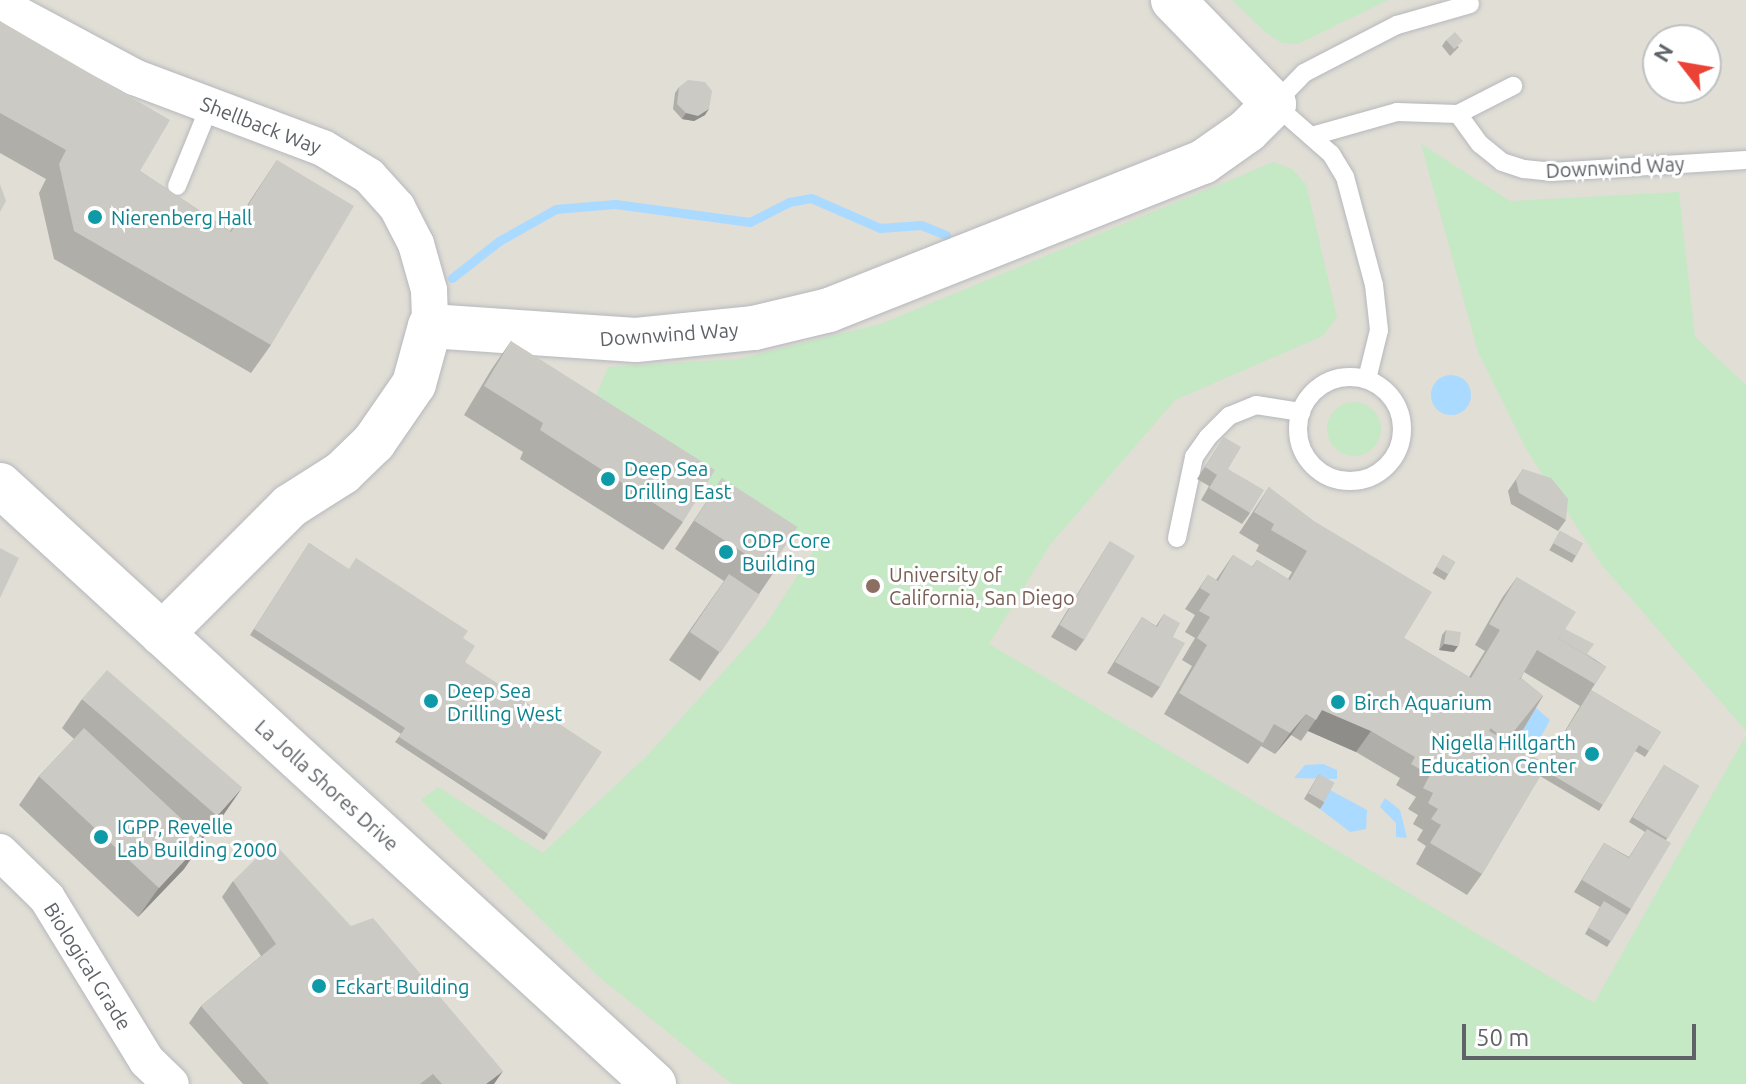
<!DOCTYPE html>
<style>
body{margin:0}
#map{position:relative;width:1746px;height:1084px;overflow:hidden;background:#f1efe8;font-family:Ubuntu,sans-serif}
div>[style]{position:absolute}
[style*='--x']{left:calc(var(--x)*1px);top:calc(var(--y)*1px);width:calc(var(--w)*1px);rotate:calc(var(--a)*1deg)}
.education>*{inset:0;background:#e1ded6}
.green>*{inset:0;background:#c5e8c5}
.round{border-radius:50%}
.water>*{inset:0;background:#aadaff}
.stream>*{height:9px;margin:-4.5px;padding:0 4.5px;transform-origin:4.5px;border-radius:4.5px;background:#aadaff}
.roads{filter:drop-shadow(0 0 2px #b5b8bc) drop-shadow(0 0 2px #b5b8bc)}
.lane>*{height:18px;margin:-9px;padding:0 9px;transform-origin:9px;border-radius:9px;background:#fff}
.lane>.ring{margin:-9px;padding:0;box-sizing:content-box;background:none;border:18px solid #fff;border-radius:50%}
.street>*{height:36px;margin:-18px;padding:0 18px;transform-origin:18px;border-radius:18px;background:#fff}
.secondary>*{height:44px;margin:-22px;padding:0 22px;transform-origin:22px;border-radius:22px;background:#fff}
.wall>*{inset:0;background:#afaea9;transform-origin:0 0}
.shaded-wall>*{inset:0;background:#8f8d8a}
.building>*{inset:0;background:#cccac5;transform-origin:0 0}
.dots>*{width:22px;height:22px;translate:-50% -50%;box-sizing:border-box;border:4px solid #fff;border-radius:50%}
span{translate:-50% -50%;white-space:nowrap;text-align:center;line-height:1.15;-webkit-text-stroke:6px #fff;paint-order:stroke}
.street-label{font-size:20px;color:#5f6368}
.culture-label{font-size:20px;color:#0d838f}
.left{translate:0 -50%;text-align:left}
.right{translate:-100% -50%;text-align:right}
.education-label{font-size:20px;color:#785e54}
.north{position:absolute;left:1642px;top:24px;width:80px;height:80px;box-sizing:border-box;background:#fff;border:2px solid #bfc1c3;border-radius:50%;rotate:301deg;font-size:22px;font-weight:700;line-height:32px;text-align:center;color:#5f6368}
.north::after{content:'';display:block;margin:auto;width:28px;height:36px;background:#ea4335;clip-path:polygon(50% 0,100% 100%,50% 72%,0 100%)}
.scale{position:absolute;left:1462px;top:1024px;width:234px;height:36px;box-sizing:border-box;border:4px solid #5f6368;border-top:0;padding-left:10px;font-size:24px;line-height:28px;white-space:nowrap;color:#5f6368;-webkit-text-stroke:6px #fff;paint-order:stroke}
</style>
<div id="map">
<div class="education">
<div style="clip-path:polygon(evenodd,0 0,1746px 0,1746px 1084px,0 1084px,0 0,1658px 40px,1706px 40px,1706px 88px,1658px 88px,1658px 40px)"></div>
</div>
<div class="green">
<div style="clip-path:polygon(1232px 0,1388px 0,1298px 44px,1282px 43px,1265px 32px)"></div>
<div style="clip-path:polygon(1421px 144px,1510px 201px,1679px 192px,1695px 337px,1746px 385px,1746px 731px,1601px 564px,1526px 449px,1478px 352px)"></div>
<div style="clip-path:polygon(1274px 162px,1292px 169px,1306px 184px,1337px 317px,1323px 336px,1175px 400px,1050px 545px,989px 644px,1594px 1003px,1746px 735px,1746px 1084px,732px 1084px,599px 977px,421px 800px,438px 787px,543px 853px,646px 757px,765px 626px,814px 550px,591px 408px,608px 367px,738px 359px,880px 324px)"></div>
<div class="round" style="left:1327px;top:402px;width:54px;height:54px"></div>
</div>
<div class="water">
<div class="round" style="left:1431px;top:375px;width:40px;height:40px"></div>
<div style="clip-path:polygon(1535px 707px,1550px 720px,1529px 759px,1511px 748px)"></div>
<div style="clip-path:polygon(1323px 764px,1337px 770px,1337px 779px,1294px 778px,1305px 765px)"></div>
<div style="clip-path:polygon(1330px 790px,1367px 810px,1366px 829px,1350px 832px,1320px 809px)"></div>
<div style="clip-path:polygon(1385px 798px,1400px 810px,1407px 838px,1396px 837px,1396px 823px,1380px 807px)"></div>
</div>
<div class="stream">
<div style="--x:452;--y:278;--w:60;--a:-38.2"></div>
<div style="--x:499;--y:241;--w:65;--a:-29.3"></div>
<div style="--x:556;--y:209;--w:59;--a:-4.8"></div>
<div style="--x:615;--y:204;--w:136;--a:7.6"></div>
<div style="--x:750;--y:222;--w:44;--a:-27.1"></div>
<div style="--x:789;--y:202;--w:22;--a:-10"></div>
<div style="--x:811;--y:198;--w:75;--a:23.5"></div>
<div style="--x:880;--y:228;--w:41;--a:-4.2"></div>
<div style="--x:921;--y:225;--w:27;--a:22"></div>
</div>
<div class="roads">
<div class="lane">
<div style="--x:1458;--y:114;--w:37;--a:54"></div>
<div style="--x:1480;--y:144;--w:28;--a:39"></div>
<div style="--x:1502;--y:162;--w:23;--a:18"></div>
<div style="--x:1524;--y:169;--w:27;--a:6"></div>
<div style="--x:1551;--y:172;--w:195;--a:-3.5"></div>
<div style="--x:1312;--y:136;--w:88;--a:-15.8"></div>
<div style="--x:1397;--y:112;--w:61;--a:1.9"></div>
<div style="--x:1458;--y:114;--w:62;--a:-27"></div>
<div style="--x:177;--y:186;--w:87;--a:-67.8"></div>
<div class="ring" style="left:1298px;top:377px;width:86px;height:86px"></div>
<div style="--x:1367;--y:379;--w:50;--a:-76.2"></div>
<div style="--x:1379;--y:330;--w:45;--a:-96.3"></div>
<div style="--x:1374;--y:285;--w:112;--a:-105"></div>
<div style="--x:1345;--y:177;--w:27;--a:-121"></div>
<div style="--x:1331;--y:154;--w:76;--a:-138.7"></div>
<div style="--x:1274;--y:104;--w:43;--a:-45.9"></div>
<div style="--x:1304;--y:73;--w:105;--a:-27.3"></div>
<div style="--x:1397;--y:25;--w:76;--a:-16"></div>
<div style="--x:1177;--y:538;--w:83;--a:-78.1"></div>
<div style="--x:1194;--y:457;--w:24;--a:-55"></div>
<div style="--x:1208;--y:437;--w:30;--a:-45"></div>
<div style="--x:1229;--y:416;--w:29;--a:-22"></div>
<div style="--x:1256;--y:405;--w:46;--a:8.8"></div>
</div>
<div class="street">
<div style="--x:0;--y:5;--w:152;--a:28.2"></div>
<div style="--x:134;--y:77;--w:202;--a:20.6"></div>
<div style="--x:323;--y:148;--w:54;--a:31.3"></div>
<div style="--x:369;--y:176;--w:42;--a:47.9"></div>
<div style="--x:397;--y:207;--w:42;--a:62.8"></div>
<div style="--x:416;--y:244;--w:48;--a:74.2"></div>
<div style="--x:429;--y:290;--w:36;--a:88"></div>
<div style="--x:0;--y:852;--w:66;--a:44.4"></div>
<div style="--x:47;--y:898;--w:191;--a:58.5"></div>
<div style="--x:147;--y:1061;--w:33;--a:44"></div>
</div>
<div class="secondary">
<div style="--x:0;--y:485;--w:887;--a:42.49"></div>
<div style="--x:162;--y:634;--w:181;--a:-45"></div>
<div style="--x:290;--y:506;--w:62;--a:-32.4"></div>
<div style="--x:342;--y:473;--w:45;--a:-44.1"></div>
<div style="--x:374;--y:442;--w:70;--a:-55.4"></div>
<div style="--x:414;--y:384;--w:60;--a:-74.6"></div>
<div style="--x:430;--y:326;--w:206;--a:3.9"></div>
<div style="--x:636;--y:340;--w:119;--a:-5.8"></div>
<div style="--x:754;--y:328;--w:77;--a:-13.5"></div>
<div style="--x:829;--y:310;--w:402;--a:-21.6"></div>
<div style="--x:1203;--y:162;--w:54;--a:-35.2"></div>
<div style="--x:1247;--y:131;--w:38;--a:-45"></div>
<div style="--x:1274;--y:104;--w:145;--a:-134.2"></div>
</div>
</div>
<div class="wall">
<div style="clip-path:polygon(0 21px,140px 171px,230px 231px,277px 160px,271px 345px,251px 373px,54px 259px,39px 193px,46px 179px,0 153px)"></div>
<div style="clip-path:polygon(1446px 40px,1459px 47px,1450px 56px,1442px 46px)"></div>
<div style="clip-path:polygon(679px 87px,705px 115px,694px 121px,682px 119px,673px 109px,675px 93px)"></div>
<div style="clip-path:polygon(511px 341px,683px 522px,663px 550px,520px 459px,523px 452px,464px 415px,491px 370px)"></div>
<div style="clip-path:polygon(1224px 437px,1228px 469px,1250px 513px,1242px 524px,1201px 500px,1209px 486px,1197px 479px)"></div>
<div style="clip-path:polygon(1523px 469px,1566px 520px,1558px 531px,1511px 504px,1508px 491px)"></div>
<div style="clip-path:polygon(722px 478px,774px 572px,700px 681px,669px 660px,724px 581px,675px 549px)"></div>
<div style="clip-path:polygon(evenodd,1269px 487px,1404px 638px,1469px 677px,1485px 651px,1475px 645px,1502px 598px,1517px 577px,1587px 654px,1606px 667px,1591px 690px,1661px 732px,1645px 757px,1635px 751px,1599px 811px,1540px 776px,1482px 874px,1467px 895px,1416px 864px,1426px 846px,1417px 840px,1423px 830px,1413px 824px,1418px 815px,1408px 809px,1416px 797px,1396px 785px,1400px 778px,1356px 752px,1308px 731px,1301px 741px,1291px 735px,1275px 754px,1261px 746px,1248px 764px,1164px 714px,1192px 666px,1182px 660px,1195px 638px,1185px 632px,1195px 615px,1185px 609px,1208px 575px,1216px 580px,1233px 555px,1252px 567px,1257px 560px,1288px 579px,1292px 572px,1256px 551px,1259px 545px,1239px 533px,1269px 487px,1524px 672px,1580px 706px,1545px 764px,1514px 745px,1543px 696px,1521px 678px,1524px 672px)"></div>
<div style="left:1560px;top:531px;width:26px;height:22px;rotate:29deg"></div>
<div style="clip-path:polygon(1110px 541px,1084px 640px,1076px 651px,1051px 637px)"></div>
<div style="clip-path:polygon(309px 543px,348px 569px,463px 638px,465px 662px,548px 834px,544px 840px,395px 742px,401px 734px,250px 635px)"></div>
<div style="left:1443px;top:555px;width:14px;height:21px;rotate:30deg"></div>
<div style="clip-path:polygon(1164px 614px,1173px 637px,1160px 687px,1152px 698px,1107px 673px,1142px 617px,1156px 626px)"></div>
<div style="clip-path:polygon(1446px 630px,1454px 652px,1439px 650px,1442px 635px)"></div>
<div style="clip-path:polygon(82px 699px,222px 817px,202px 839px,204px 840px,184px 869px,138px 917px,19px 805px,39px 776px,74px 739px,62px 728px)"></div>
<div style="clip-path:polygon(1664px 765px,1699px 786px,1666px 840px,1631px 909px,1607px 947px,1585px 934px,1600px 907px,1574px 892px,1604px 843px,1629px 857px,1645px 832px,1629px 822px)"></div>
<div style="clip-path:polygon(1319px 774px,1324px 803px,1320px 809px,1304px 799px)"></div>
<div style="clip-path:polygon(233px 881px,494px 1084px,243px 1084px,189px 1023px,201px 1006px,261px 956px,222px 897px)"></div>
</div>
<div class="shaded-wall">
<div style="clip-path:polygon(709px 109px,705px 115px,694px 121px,682px 119px,686px 113px)"></div>
<div style="clip-path:polygon(1444px 644px,1458px 646px,1454px 652px,1439px 650px)"></div>
<div style="clip-path:polygon(1322px 710px,1371px 731px,1356px 752px,1308px 731px)"></div>
<div style="clip-path:polygon(1306px 714px,1291px 735px,1275px 754px,1290px 733px)"></div>
<div style="clip-path:polygon(242px 788px,222px 817px,196px 846px,216px 817px)"></div>
<div style="clip-path:polygon(204px 840px,184px 869px,138px 917px,158px 889px)"></div>
<div style="clip-path:polygon(503px 1071px,494px 1084px,486px 1084px)"></div>
</div>
<div class="building">
<div style="clip-path:polygon(0 21px,170px 120px,140px 171px,231px 232px,277px 160px,354px 206px,271px 345px,74px 231px,59px 164px,66px 150px,0 113px)"></div>
<div style="left:1455px;top:32px;width:12px;height:12px;rotate:48deg"></div>
<div style="clip-path:polygon(688px 80px,705px 82px,712px 91px,709px 109px,698px 116px,686px 113px,677px 104px,679px 87px)"></div>
<div style="clip-path:polygon(0 184px,6px 201px,0 212px)"></div>
<div style="clip-path:polygon(511px 341px,715px 470px,683px 522px,540px 430px,543px 423px,484px 386px)"></div>
<div style="clip-path:polygon(1224px 437px,1241px 447px,1228px 469px,1264px 490px,1250px 513px,1209px 488px,1217px 475px,1205px 467px)"></div>
<div style="clip-path:polygon(1523px 469px,1551px 478px,1568px 499px,1566px 520px,1519px 493px,1516px 480px)"></div>
<div style="left:722px;top:478px;width:90px;height:51px;rotate:33deg"></div>
<div style="clip-path:polygon(1269px 487px,1314px 521px,1432px 592px,1404px 638px,1471px 678px,1500px 630px,1489px 624px,1517px 577px,1576px 612px,1559px 639px,1606px 667px,1595px 684px,1537px 650px,1489px 731px,1547px 765px,1482px 874px,1430px 843px,1441px 825px,1431px 819px,1438px 809px,1428px 803px,1433px 793px,1423px 788px,1430px 775px,1411px 764px,1415px 757px,1371px 731px,1322px 710px,1316px 720px,1306px 714px,1290px 733px,1274px 724px,1263px 743px,1179px 693px,1207px 645px,1197px 638px,1210px 617px,1199px 611px,1210px 594px,1200px 588px,1208px 575px,1218px 581px,1233px 555px,1253px 567px,1257px 560px,1290px 580px,1307px 551px,1271px 530px,1274px 524px,1254px 512px)"></div>
<div style="left:1560px;top:531px;width:26px;height:14px;rotate:29deg"></div>
<div style="left:1110px;top:541px;width:29px;height:98px;rotate:31deg"></div>
<div style="clip-path:polygon(309px 543px,349px 569px,356px 558px,468px 631px,463px 638px,475px 646px,465px 662px,602px 752px,548px 834px,399px 737px,405px 728px,254px 629px)"></div>
<div style="clip-path:polygon(0 548px,19px 558px,0 598px)"></div>
<div style="left:1443px;top:555px;width:14px;height:14px;rotate:30deg"></div>
<div style="left:729px;top:574px;width:37px;height:70px;rotate:34deg"></div>
<div style="clip-path:polygon(1164px 614px,1180px 623px,1173px 637px,1185px 643px,1160px 687px,1115px 662px,1142px 617px,1157px 627px)"></div>
<div style="clip-path:polygon(1565px 629px,1594px 644px,1587px 654px,1594px 659px,1593px 659px,1559px 639px)"></div>
<div style="left:1446px;top:630px;width:15px;height:14px;rotate:8deg"></div>
<div style="left:107px;top:670px;width:179px;height:38px;rotate:41deg"></div>
<div style="left:1521px;top:678px;width:28px;height:58px;rotate:39deg"></div>
<div style="clip-path:polygon(1591px 690px,1661px 732px,1649px 751px,1639px 745px,1603px 805px,1544px 770px,1547px 765px,1545px 764px)"></div>
<div style="left:84px;top:728px;width:164px;height:66px;rotate:43deg"></div>
<div style="left:1664px;top:765px;width:41px;height:61px;rotate:31deg"></div>
<div style="left:1319px;top:774px;width:18px;height:22px;rotate:29deg"></div>
<div style="clip-path:polygon(1647px 829px,1671px 843px,1631px 909px,1582px 880px,1604px 843px,1629px 858px)"></div>
<div style="clip-path:polygon(273px 842px,351px 926px,373px 918px,503px 1071px,486px 1084px,442px 1084px,433px 1074px,420px 1084px,269px 1084px,201px 1006px,276px 944px,233px 881px)"></div>
<div style="left:1604px;top:901px;width:27px;height:31px;rotate:31deg"></div>
</div>
<div class="dots">
<div style="left:95px;top:217px;background:#0f9aa8"></div>
<div style="left:608px;top:479px;background:#0f9aa8"></div>
<div style="left:726px;top:552px;background:#0f9aa8"></div>
<div style="left:873px;top:586px;background:#8d6e63"></div>
<div style="left:431px;top:701px;background:#0f9aa8"></div>
<div style="left:1338px;top:702px;background:#0f9aa8"></div>
<div style="left:1592px;top:754px;background:#0f9aa8"></div>
<div style="left:101px;top:837px;background:#0f9aa8"></div>
<div style="left:319px;top:986px;background:#0f9aa8"></div>
</div>
<div class="street-label">
<span style="left:261px;top:125px;rotate:21deg">Shellback Way</span>
<span style="left:1615px;top:167px;rotate:-3deg">Downwind Way</span>
<span style="left:669px;top:334px;rotate:-4deg">Downwind Way</span>
<span style="left:327px;top:785px;rotate:42deg">La Jolla Shores Drive</span>
<span style="left:88px;top:966px;rotate:58deg">Biological Grade</span>
</div>
<div class="culture-label">
<span class="left" style="left:111px;top:217px">Nierenberg Hall</span>
<span class="left" style="left:624px;top:480px">Deep Sea<br>Drilling East</span>
<span class="left" style="left:742px;top:552px">ODP Core<br>Building</span>
<span class="left" style="left:447px;top:702px">Deep Sea<br>Drilling West</span>
<span class="left" style="left:1354px;top:702px">Birch Aquarium</span>
<span class="right" style="left:1576px;top:754px">Nigella Hillgarth<br>Education Center</span>
<span class="left" style="left:117px;top:838px">IGPP, Revelle<br>Lab Building 2000</span>
<span class="left" style="left:335px;top:986px">Eckart Building</span>
</div>
<div class="education-label">
<span class="left" style="left:889px;top:586px">University of<br>California, San Diego</span>
</div>
<div class="north">N</div>
<div class="scale">50 m</div>
</div>
